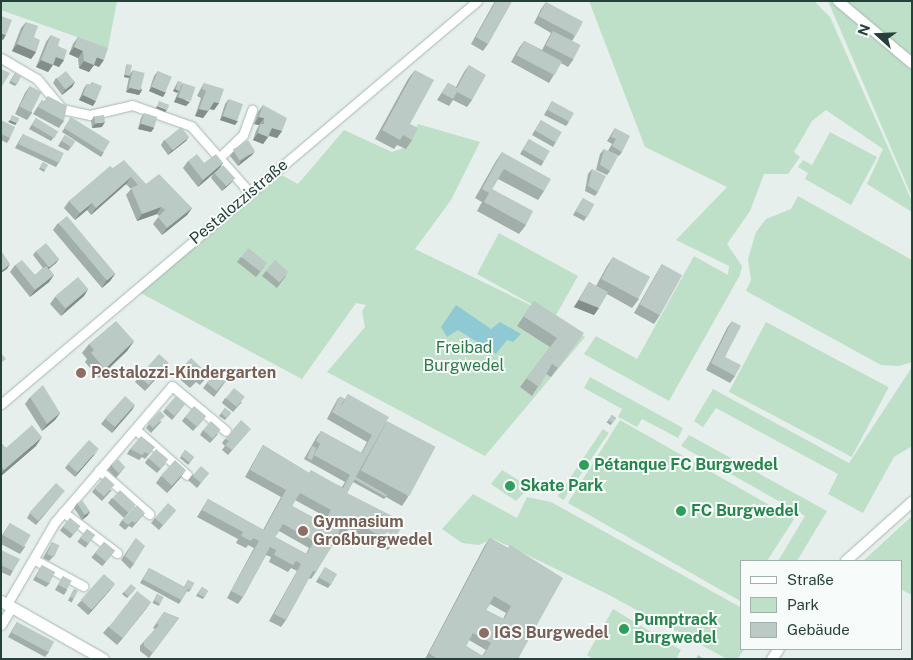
<!DOCTYPE html>
<meta charset="utf-8">
<style>
body{margin:0}
#map{position:relative;width:913px;height:660px;overflow:hidden;background:#e6efeb;font-family:"Public Sans",sans-serif}
div>[style]{position:absolute}
[style*='--x']{left:calc(var(--x)*1px);top:calc(var(--y)*1px);width:calc(var(--w)*1px);rotate:calc(var(--a)*1deg)}
.green>*{inset:0;background:#bfe0c8;transform-origin:0 0}
.water>*{inset:0;background:#8ec9d4}
.roads{filter:drop-shadow(0 0 1px #a8b8b2) drop-shadow(0 0 1px #a8b8b2)}
.minor>*{height:9px;margin:-4.5px;padding:0 4.5px;transform-origin:4.5px;border-radius:4.5px;background:#fff}
.tertiary>*{height:10px;margin:-5px;padding:0 5px;transform-origin:5px;border-radius:5px;background:#fff}
.secondary>*{height:11px;margin:-5.5px;padding:0 5.5px;transform-origin:5.5px;border-radius:5.5px;background:#fff}
.wall>*{inset:0;background:#a1aea9;transform-origin:0 0}
.shaded-wall>*{inset:0;background:#838d89}
.building>*{inset:0;background:#bbcac4;transform-origin:0 0}
.dots>*{width:14px;height:14px;translate:-50% -50%;box-sizing:border-box;border:2px solid #f7fbf9;border-radius:50%}
span{translate:-50% -50%;white-space:nowrap;text-align:center;line-height:1.15;-webkit-text-stroke:4px #f7fbf9;paint-order:stroke}
.street-label{font-size:16px;color:#24423a}
.park-label{font-size:16px;color:#2d7a4b}
.education-label{font-size:16px;color:#785e54;font-weight:700}
.left{translate:0 -50%;text-align:left}
.leisure-label{font-size:16px;color:#27864d;font-weight:700}
.frame{position:absolute;inset:0;border:2px solid #24423a;pointer-events:none}
.legend{position:absolute;left:740px;top:560px;width:162px;height:90px;box-sizing:border-box;background:#f7fbf9;border:1px solid #a3b1ad;margin:0;padding:6px 9px;list-style:none;font-size:15px;color:#24423a}
.legend li{display:flex;align-items:center;gap:10px;height:25px}
.legend b{width:25px;border:1px solid #a3b1ad}
.north{position:absolute;left:853px;top:10px;width:50px;height:50px;-webkit-text-stroke:4px #f7fbf9;paint-order:stroke;rotate:290deg;font-size:14px;font-weight:700;line-height:20px;text-align:center;color:#24423a}
.north::after{content:'';display:block;margin:auto;width:18px;height:22px;background:#24423a;clip-path:polygon(50% 0,100% 100%,50% 72%,0 100%)}
</style>
<div id="map">
<div class="green">
<div style="clip-path:polygon(1px 1px,117px 1px,108px 48px,1px 10px)"></div>
<div style="clip-path:polygon(589px 1px,814px 1px,830px 17px,912px 201px,912px 212px,867px 184px,883px 149px,826px 110px,812px 121px,794px 152px,800px 157px,788px 174px,764px 174px,750px 211px,727px 244px,742px 266px,740px 275px,669px 401px,584px 354px,596px 336px,637px 359px,694px 256px,728px 275px,729px 266px,676px 240px,727px 187px,645px 147px)"></div>
<div style="clip-path:polygon(828px 1px,912px 1px,912px 197px)"></div>
<div style="clip-path:polygon(418px 124px,480px 142px,451px 200px,415px 249px,551px 315px,477px 274px,499px 233px,578px 276px,555px 317px,585px 337px,485px 456px,327px 372px,365px 327px,362px 311px,366px 305px,356px 303px,302px 379px,135px 290px,276px 172px,298px 184px,344px 130px,392px 152px,406px 147px)"></div>
<div style="clip-path:polygon(830px 132px,877px 157px,851px 205px,805px 179px,808px 173px,798px 167px,803px 160px,812px 165px)"></div>
<div style="clip-path:polygon(798px 196px,912px 260px,912px 362px,899px 366px,881px 365px,746px 291px,751px 280px,748px 259px,756px 232px,766px 219px,791px 209px)"></div>
<div style="left:766px;top:322px;width:139px;height:79px;rotate:28deg"></div>
<div style="clip-path:polygon(912px 367px,912px 446px,894px 457px,863px 513px,828px 494px,838px 474px,716px 408px,703px 427px,694px 421px,713px 389px,849px 463px)"></div>
<div style="clip-path:polygon(590px 377px,683px 428px,678px 438px,642px 419px,637px 427px,618px 417px,622px 409px,584px 388px)"></div>
<div style="clip-path:polygon(620px 420px,794px 519px,767px 561px,742px 561px,742px 602px,568px 503px)"></div>
<div style="left:603px;top:429px;width:7px;height:81px;rotate:34deg"></div>
<div style="clip-path:polygon(689px 435px,827px 511px,797px 561px,778px 561px,805px 516px,681px 446px)"></div>
<div style="clip-path:polygon(502px 470px,530px 487px,516px 501px,491px 484px)"></div>
<div style="clip-path:polygon(473px 494px,517px 518px,527px 497px,551px 502px,742px 608px,744px 649px,738px 659px,727px 659px,609px 595px,517px 550px,493px 539px,479px 545px,462px 543px,442px 529px)"></div>
<div style="clip-path:polygon(912px 516px,912px 595px,902px 590px,902px 561px,863px 561px)"></div>
<div style="clip-path:polygon(613px 609px,681px 650px,676px 659px,593px 659px,587px 655px)"></div>
</div>
<div class="water">
<div style="clip-path:polygon(456px 305px,491px 329px,500px 322px,521px 334px,513px 342px,507px 340px,496px 354px,458px 330px,447px 337px,441px 327px)"></div>
</div>
<div class="roads">
<div class="minor">
<div style="--x:1;--y:58;--w:42;--a:30.3"></div>
<div style="--x:37;--y:79;--w:39;--a:50"></div>
<div style="--x:62;--y:109;--w:29;--a:12"></div>
<div style="--x:90;--y:115;--w:43;--a:-13.4"></div>
<div style="--x:132;--y:105;--w:63;--a:19.6"></div>
<div style="--x:191;--y:126;--w:89;--a:48.6"></div>
<div style="--x:219;--y:158;--w:33;--a:-44"></div>
<div style="--x:243;--y:135;--w:27;--a:-70"></div>
<div style="--x:1;--y:404;--w:624;--a:-40.25"></div>
<div style="--x:136;--y:430;--w:68;--a:41.4"></div>
<div style="--x:99;--y:470;--w:67;--a:41.3"></div>
<div style="--x:63;--y:512;--w:68;--a:37.2"></div>
<div style="--x:35;--y:560;--w:55;--a:28.4"></div>
<div style="--x:7;--y:604;--w:95;--a:-59.7"></div>
<div style="--x:55;--y:522;--w:179;--a:-49.3"></div>
<div style="--x:172;--y:386;--w:70;--a:39.8"></div>
<div style="--x:1;--y:625;--w:21;--a:-59"></div>
</div>
<div class="tertiary">
<div style="--x:838;--y:1;--w:97;--a:40"></div>
<div style="--x:846;--y:561;--w:89;--a:-41.8"></div>
<div style="--x:772;--y:659;--w:12;--a:-55"></div>
</div>
<div class="secondary">
<div style="--x:1;--y:601;--w:117;--a:29.6"></div>
</div>
</div>
<div class="wall">
<div style="clip-path:polygon(495px 1px,512px 1px,488px 44px,483px 51px,471px 44px)"></div>
<div style="clip-path:polygon(546px 2px,575px 36px,572px 41px,573px 60px,568px 67px,561px 63px,549px 83px,511px 62px,519px 48px,524px 41px,542px 50px,551px 33px,534px 23px,541px 9px)"></div>
<div style="clip-path:polygon(26px 22px,34px 37px,36px 52px,31px 59px,12px 51px,21px 28px)"></div>
<div style="clip-path:polygon(51px 35px,58px 46px,64px 60px,59px 67px,53px 64px,48px 72px,36px 67px,46px 42px)"></div>
<div style="clip-path:polygon(78px 37px,99px 67px,94px 65px,89px 72px,79px 68px,78px 58px,69px 54px,73px 44px)"></div>
<div style="clip-path:polygon(127px 64px,130px 74px,133px 70px,142px 90px,139px 95px,126px 92px,129px 77px,129px 78px,124px 77px,126px 66px)"></div>
<div style="clip-path:polygon(469px 65px,472px 100px,467px 107px,453px 100px,449px 106px,437px 100px,448px 83px,456px 87px,464px 72px)"></div>
<div style="clip-path:polygon(415px 70px,410px 124px,412px 140px,406px 149px,397px 145px,394px 149px,375px 139px,408px 79px)"></div>
<div style="clip-path:polygon(158px 71px,163px 97px,149px 91px,154px 76px)"></div>
<div style="clip-path:polygon(15px 73px,17px 84px,15px 86px,9px 83px)"></div>
<div style="clip-path:polygon(56px 78px,75px 82px,72px 87px,62px 95px,53px 83px)"></div>
<div style="clip-path:polygon(178px 81px,181px 85px,183px 83px,186px 106px,174px 102px,178px 92px,173px 91px)"></div>
<div style="clip-path:polygon(92px 82px,93px 106px,79px 100px,84px 88px,87px 84px,90px 85px)"></div>
<div style="clip-path:polygon(204px 83px,219px 103px,214px 110px,210px 109px,203px 118px,195px 116px,201px 98px,197px 96px,200px 90px)"></div>
<div style="clip-path:polygon(30px 86px,32px 113px,27px 120px,15px 114px,25px 93px)"></div>
<div style="clip-path:polygon(48px 96px,64px 121px,59px 128px,33px 114px,42px 100px,44px 102px)"></div>
<div style="clip-path:polygon(229px 99px,235px 125px,220px 120px,225px 104px)"></div>
<div style="clip-path:polygon(552px 101px,569px 122px,566px 126px,544px 115px)"></div>
<div style="clip-path:polygon(263px 105px,282px 131px,277px 138px,269px 136px,263px 144px,253px 140px,256px 131px,259px 125px,254px 124px,258px 112px)"></div>
<div style="clip-path:polygon(144px 113px,154px 128px,151px 132px,138px 129px,141px 118px)"></div>
<div style="clip-path:polygon(94px 116px,102px 127px,92px 128px,91px 121px)"></div>
<div style="clip-path:polygon(71px 117px,104px 152px,101px 157px,62px 132px)"></div>
<div style="clip-path:polygon(36px 118px,54px 137px,51px 141px,29px 129px)"></div>
<div style="clip-path:polygon(1px 120px,10px 138px,7px 143px,1px 140px)"></div>
<div style="clip-path:polygon(541px 120px,556px 142px,553px 147px,532px 135px)"></div>
<div style="clip-path:polygon(615px 128px,622px 152px,619px 156px,608px 151px,612px 144px,607px 141px)"></div>
<div style="clip-path:polygon(23px 134px,59px 162px,56px 167px,15px 148px)"></div>
<div style="clip-path:polygon(65px 135px,71px 147px,68px 151px,58px 146px)"></div>
<div style="clip-path:polygon(529px 139px,544px 161px,541px 166px,520px 154px)"></div>
<div style="clip-path:polygon(164px 140px,186px 141px,168px 155px,161px 145px)"></div>
<div style="clip-path:polygon(604px 149px,610px 171px,607px 175px,596px 170px,600px 154px)"></div>
<div style="clip-path:polygon(234px 151px,252px 155px,238px 166px,230px 156px)"></div>
<div style="clip-path:polygon(502px 152px,544px 191px,538px 200px,498px 179px,492px 189px,526px 225px,519px 234px,477px 211px,482px 202px,475px 198px,496px 161px)"></div>
<div style="clip-path:polygon(188px 161px,204px 163px,223px 163px,219px 169px,231px 183px,222px 191px,211px 178px,214px 173px,198px 187px,183px 168px)"></div>
<div style="clip-path:polygon(43px 162px,45px 170px,44px 172px,39px 169px)"></div>
<div style="clip-path:polygon(113px 168px,146px 184px,192px 208px,187px 215px,162px 235px,153px 224px,159px 216px,157px 214px,137px 221px,126px 195px,131px 189px,126px 184px,91px 215px,87px 210px,75px 220px,64px 208px,69px 201px)"></div>
<div style="clip-path:polygon(592px 169px,598px 192px,595px 196px,585px 191px,588px 174px)"></div>
<div style="clip-path:polygon(583px 198px,587px 216px,584px 221px,573px 215px)"></div>
<div style="clip-path:polygon(58px 223px,115px 274px,110px 281px,102px 288px,53px 230px)"></div>
<div style="clip-path:polygon(36px 251px,59px 259px,56px 263px,49px 269px,54px 275px,49px 282px,30px 297px,10px 272px,15px 265px,35px 275px,43px 268px,33px 255px)"></div>
<div style="clip-path:polygon(241px 257px,264px 267px,256px 277px,237px 262px)"></div>
<div style="clip-path:polygon(613px 257px,639px 299px,632px 308px,607px 294px,594px 315px,574px 307px,589px 282px,596px 286px,607px 266px)"></div>
<div style="clip-path:polygon(662px 264px,660px 315px,654px 324px,634px 313px,656px 274px)"></div>
<div style="clip-path:polygon(266px 271px,286px 276px,277px 288px,262px 276px)"></div>
<div style="clip-path:polygon(88px 289px,84px 296px,61px 316px,50px 304px,55px 297px)"></div>
<div style="clip-path:polygon(534px 301px,577px 342px,551px 377px,546px 374px,532px 396px,520px 387px,550px 347px,517px 326px)"></div>
<div style="clip-path:polygon(732px 321px,725px 357px,735px 376px,730px 383px,706px 370px,727px 328px)"></div>
<div style="clip-path:polygon(134px 341px,127px 351px,99px 378px,85px 362px,87px 359px,82px 353px,89px 344px)"></div>
<div style="clip-path:polygon(166px 367px,145px 391px,135px 382px,139px 377px)"></div>
<div style="clip-path:polygon(181px 369px,204px 370px,206px 378px,200px 385px,196px 382px,190px 388px,176px 376px)"></div>
<div style="clip-path:polygon(226px 381px,214px 397px,203px 388px,207px 383px)"></div>
<div style="clip-path:polygon(evenodd,348px 394px,386px 423px,408px 497px,402px 506px,386px 497px,384px 499px,353px 482px,347px 493px,393px 543px,388px 550px,349px 529px,343px 537px,338px 534px,316px 572px,311px 579px,309px 578px,286px 620px,281px 627px,269px 621px,297px 571px,291px 568px,288px 572px,269px 562px,271px 557px,266px 555px,243px 597px,238px 604px,227px 598px,254px 548px,248px 545px,246px 548px,236px 543px,238px 539px,197px 517px,208px 499px,263px 530px,281px 497px,245px 477px,259px 452px,263px 445px,309px 473px,342px 487px,345px 482px,304px 459px,316px 438px,321px 431px,361px 453px,367px 442px,327px 419px,338px 398px,345px 399px,348px 394px,295px 500px,326px 517px,323px 523px,292px 506px,295px 500px,348px 394px,279px 531px,309px 548px,306px 554px,275px 537px,279px 531px)"></div>
<div style="clip-path:polygon(30px 397px,60px 413px,55px 420px,42px 431px,25px 404px)"></div>
<div style="clip-path:polygon(225px 398px,242px 402px,233px 412px,222px 403px)"></div>
<div style="clip-path:polygon(185px 404px,172px 420px,163px 412px,166px 408px)"></div>
<div style="clip-path:polygon(135px 405px,112px 433px,101px 424px,105px 419px)"></div>
<div style="clip-path:polygon(225px 408px,231px 413px,225px 420px,219px 416px)"></div>
<div style="left:612px;top:415px;width:5px;height:9px;rotate:37deg"></div>
<div style="clip-path:polygon(185px 417px,202px 421px,193px 431px,182px 421px)"></div>
<div style="clip-path:polygon(162px 421px,151px 433px,146px 428px,149px 424px)"></div>
<div style="clip-path:polygon(203px 430px,218px 434px,210px 443px,200px 435px)"></div>
<div style="clip-path:polygon(247px 433px,228px 455px,222px 450px,225px 446px,222px 443px,225px 439px)"></div>
<div style="clip-path:polygon(1px 443px,6px 448px,36px 446px,1px 476px)"></div>
<div style="clip-path:polygon(155px 447px,145px 459px,142px 457px,139px 460px,127px 454px,130px 449px)"></div>
<div style="clip-path:polygon(185px 450px,194px 457px,188px 465px,180px 458px)"></div>
<div style="clip-path:polygon(95px 454px,75px 477px,65px 468px,68px 464px)"></div>
<div style="clip-path:polygon(148px 458px,165px 464px,157px 473px,145px 463px)"></div>
<div style="clip-path:polygon(111px 465px,125px 467px,116px 478px,108px 470px)"></div>
<div style="clip-path:polygon(209px 473px,197px 488px,188px 480px,192px 475px)"></div>
<div style="clip-path:polygon(161px 476px,181px 477px,167px 493px,156px 483px)"></div>
<div style="clip-path:polygon(95px 488px,112px 490px,102px 501px,92px 492px)"></div>
<div style="clip-path:polygon(61px 495px,36px 525px,27px 518px,30px 513px)"></div>
<div style="clip-path:polygon(112px 498px,132px 509px,124px 518px,108px 503px)"></div>
<div style="clip-path:polygon(77px 503px,90px 512px,87px 516px,82px 520px,74px 508px)"></div>
<div style="clip-path:polygon(176px 510px,159px 530px,151px 523px,155px 518px)"></div>
<div style="clip-path:polygon(145px 513px,132px 528px,129px 526px,125px 530px,119px 525px,122px 520px)"></div>
<div style="left:70px;top:518px;width:13px;height:16px;rotate:39deg"></div>
<div style="clip-path:polygon(10px 523px,25px 547px,20px 554px,1px 544px,1px 537px)"></div>
<div style="left:87px;top:529px;width:10px;height:16px;rotate:37deg"></div>
<div style="clip-path:polygon(136px 538px,134px 564px,130px 569px,121px 560px)"></div>
<div style="clip-path:polygon(evenodd,490px 538px,508px 548px,518px 659px,425px 659px,485px 545px,490px 538px,490px 604px,506px 613px,503px 619px,486px 610px,490px 604px,490px 538px,469px 640px,486px 650px,482px 656px,466px 646px,469px 640px)"></div>
<div style="clip-path:polygon(52px 542px,53px 557px,49px 561px,43px 558px)"></div>
<div style="left:104px;top:542px;width:14px;height:20px;rotate:39deg"></div>
<div style="clip-path:polygon(1px 550px,13px 571px,10px 576px,1px 572px)"></div>
<div style="clip-path:polygon(42px 565px,50px 583px,46px 587px,33px 580px)"></div>
<div style="clip-path:polygon(325px 567px,331px 584px,328px 588px,316px 582px)"></div>
<div style="clip-path:polygon(149px 568px,184px 587px,188px 580px,194px 583px,189px 592px,187px 591px,179px 604px,140px 583px)"></div>
<div style="clip-path:polygon(63px 576px,67px 590px,64px 595px,55px 590px)"></div>
<div style="clip-path:polygon(202px 587px,208px 591px,203px 599px,196px 596px)"></div>
<div style="clip-path:polygon(136px 588px,127px 598px,122px 594px,124px 592px)"></div>
<div style="left:74px;top:589px;width:4px;height:13px;rotate:27deg"></div>
<div style="clip-path:polygon(111px 589px,88px 615px,77px 605px,81px 601px)"></div>
<div style="left:157px;top:594px;width:7px;height:10px;rotate:27deg"></div>
<div style="clip-path:polygon(151px 602px,117px 645px,103px 633px,108px 627px)"></div>
<div style="clip-path:polygon(164px 612px,179px 618px,149px 658px,140px 651px,140px 646px,155px 629px,153px 628px)"></div>
<div style="clip-path:polygon(17px 622px,49px 652px,45px 657px,8px 637px)"></div>
</div>
<div class="shaded-wall">
<div style="clip-path:polygon(1px 33px,6px 35px,3px 40px,1px 39px)"></div>
<div style="clip-path:polygon(17px 44px,36px 52px,31px 59px,12px 51px)"></div>
<div style="clip-path:polygon(74px 47px,83px 51px,78px 58px,69px 54px)"></div>
<div style="clip-path:polygon(56px 57px,64px 60px,59px 67px,51px 64px)"></div>
<div style="clip-path:polygon(97px 57px,104px 60px,99px 67px,92px 64px)"></div>
<div style="clip-path:polygon(41px 60px,53px 65px,48px 72px,36px 67px)"></div>
<div style="clip-path:polygon(84px 61px,94px 65px,89px 72px,79px 68px)"></div>
<div style="clip-path:polygon(125px 75px,130px 76px,129px 78px,124px 77px)"></div>
<div style="clip-path:polygon(75px 82px,72px 87px,62px 95px,65px 90px)"></div>
<div style="clip-path:polygon(152px 87px,166px 92px,163px 97px,149px 91px)"></div>
<div style="clip-path:polygon(130px 88px,142px 90px,139px 95px,126px 92px)"></div>
<div style="clip-path:polygon(175px 89px,179px 90px,177px 93px,173px 91px)"></div>
<div style="clip-path:polygon(83px 95px,96px 101px,93px 106px,79px 100px)"></div>
<div style="clip-path:polygon(177px 97px,190px 102px,186px 106px,174px 102px)"></div>
<div style="clip-path:polygon(214px 102px,219px 103px,214px 110px,210px 109px)"></div>
<div style="clip-path:polygon(157px 106px,167px 110px,165px 112px,156px 108px)"></div>
<div style="clip-path:polygon(199px 109px,208px 111px,203px 118px,195px 116px)"></div>
<div style="clip-path:polygon(223px 116px,238px 121px,235px 125px,220px 120px)"></div>
<div style="clip-path:polygon(259px 117px,264px 118px,259px 125px,254px 124px)"></div>
<div style="clip-path:polygon(10px 120px,17px 123px,15px 125px,8px 122px)"></div>
<div style="clip-path:polygon(105px 122px,102px 127px,92px 128px,95px 124px)"></div>
<div style="clip-path:polygon(141px 124px,154px 128px,151px 132px,138px 129px)"></div>
<div style="clip-path:polygon(272px 128px,282px 131px,277px 138px,268px 135px)"></div>
<div style="clip-path:polygon(258px 133px,268px 137px,263px 144px,253px 140px)"></div>
<div style="clip-path:polygon(189px 137px,186px 141px,168px 155px,172px 150px)"></div>
<div style="clip-path:polygon(255px 151px,252px 155px,238px 166px,241px 161px)"></div>
<div style="clip-path:polygon(223px 163px,218px 170px,198px 187px,203px 180px)"></div>
<div style="clip-path:polygon(131px 177px,126px 184px,91px 215px,96px 208px)"></div>
<div style="clip-path:polygon(235px 178px,231px 183px,222px 191px,226px 186px)"></div>
<div style="clip-path:polygon(92px 203px,87px 210px,75px 220px,80px 213px)"></div>
<div style="clip-path:polygon(161px 207px,157px 214px,137px 221px,142px 214px)"></div>
<div style="clip-path:polygon(192px 208px,187px 215px,162px 235px,167px 228px)"></div>
<div style="clip-path:polygon(59px 259px,56px 263px,46px 271px,49px 266px)"></div>
<div style="clip-path:polygon(10px 264px,7px 269px,1px 273px,1px 271px)"></div>
<div style="clip-path:polygon(115px 274px,110px 281px,102px 288px,106px 281px)"></div>
<div style="clip-path:polygon(54px 275px,49px 282px,30px 297px,35px 290px)"></div>
<div style="clip-path:polygon(88px 289px,84px 296px,61px 316px,66px 309px)"></div>
<div style="clip-path:polygon(579px 300px,599px 308px,594px 315px,574px 307px)"></div>
<div style="clip-path:polygon(134px 341px,127px 351px,99px 378px,105px 369px)"></div>
<div style="clip-path:polygon(169px 363px,166px 367px,145px 391px,149px 386px)"></div>
<div style="clip-path:polygon(135px 405px,132px 410px,112px 433px,115px 428px)"></div>
<div style="clip-path:polygon(60px 413px,55px 420px,42px 431px,47px 424px)"></div>
<div style="clip-path:polygon(42px 437px,36px 446px,1px 476px,1px 473px,4px 470px)"></div>
<div style="clip-path:polygon(99px 449px,95px 454px,75px 477px,78px 472px)"></div>
<div style="clip-path:polygon(186px 470px,181px 477px,167px 493px,172px 486px)"></div>
<div style="clip-path:polygon(90px 512px,87px 516px,82px 520px,85px 515px)"></div>
<div style="clip-path:polygon(115px 584px,111px 589px,88px 615px,91px 610px)"></div>
<div style="clip-path:polygon(151px 602px,146px 609px,117px 645px,122px 638px)"></div>
</div>
<div class="building">
<div style="clip-path:polygon(496px 1px,512px 1px,488px 44px,476px 37px)"></div>
<div style="left:546px;top:2px;width:42px;height:16px;rotate:28deg"></div>
<div style="clip-path:polygon(1px 16px,12px 20px,6px 35px,1px 33px)"></div>
<div style="clip-path:polygon(26px 22px,38px 26px,34px 37px,40px 40px,36px 52px,17px 44px)"></div>
<div style="left:553px;top:31px;width:31px;height:16px;rotate:27deg"></div>
<div style="clip-path:polygon(51px 35px,60px 39px,58px 46px,67px 50px,64px 60px,56px 57px,53px 65px,41px 60px)"></div>
<div style="clip-path:polygon(78px 37px,108px 48px,104px 60px,97px 57px,94px 65px,84px 61px,83px 51px,74px 47px)"></div>
<div style="left:524px;top:41px;width:43px;height:16px;rotate:28deg"></div>
<div style="left:127px;top:64px;width:5px;height:11px;rotate:11deg"></div>
<div style="clip-path:polygon(469px 65px,486px 75px,472px 100px,457px 92px,453px 99px,442px 93px,448px 83px,457px 88px)"></div>
<div style="clip-path:polygon(1px 69px,10px 73px,1px 88px)"></div>
<div style="left:133px;top:70px;width:12px;height:18px;rotate:14deg"></div>
<div style="clip-path:polygon(415px 70px,434px 80px,410px 124px,418px 128px,412px 140px,403px 135px,400px 140px,382px 130px)"></div>
<div style="left:66px;top:71px;width:14px;height:12px;rotate:51deg"></div>
<div style="left:158px;top:71px;width:15px;height:17px;rotate:23deg"></div>
<div style="left:15px;top:73px;width:7px;height:9px;rotate:27deg"></div>
<div style="left:178px;top:81px;width:4px;height:9px;rotate:14deg"></div>
<div style="clip-path:polygon(92px 82px,102px 86px,96px 101px,83px 95px,87px 84px,91px 85px)"></div>
<div style="left:183px;top:83px;width:13px;height:15px;rotate:18deg"></div>
<div style="clip-path:polygon(204px 83px,224px 89px,219px 103px,214px 102px,208px 111px,199px 109px,206px 91px,202px 89px)"></div>
<div style="left:30px;top:86px;width:13px;height:23px;rotate:27deg"></div>
<div style="clip-path:polygon(48px 96px,67px 106px,64px 121px,38px 107px,42px 100px,44px 102px)"></div>
<div style="left:229px;top:99px;width:15px;height:18px;rotate:20deg"></div>
<div style="left:159px;top:101px;width:11px;height:5px;rotate:22deg"></div>
<div style="left:552px;top:101px;width:25px;height:10px;rotate:29deg"></div>
<div style="clip-path:polygon(263px 105px,287px 118px,282px 131px,272px 128px,268px 137px,258px 133px,260px 124px,264px 124px,264px 118px,259px 117px)"></div>
<div style="left:144px;top:113px;width:14px;height:11px;rotate:17deg"></div>
<div style="left:12px;top:115px;width:8px;height:5px;rotate:23deg"></div>
<div style="left:104px;top:115px;width:7px;height:10px;rotate:82deg"></div>
<div style="left:71px;top:117px;width:46px;height:13px;rotate:32deg"></div>
<div style="left:36px;top:118px;width:26px;height:8px;rotate:31deg"></div>
<div style="clip-path:polygon(1px 120px,15px 127px,10px 138px,1px 134px)"></div>
<div style="left:541px;top:120px;width:24px;height:12px;rotate:30deg"></div>
<div style="left:181px;top:127px;width:13px;height:21px;rotate:51deg"></div>
<div style="clip-path:polygon(615px 128px,630px 136px,622px 152px,612px 146px,616px 139px,611px 137px)"></div>
<div style="left:23px;top:134px;width:45px;height:11px;rotate:25deg"></div>
<div style="left:65px;top:135px;width:12px;height:7px;rotate:31deg"></div>
<div style="left:529px;top:139px;width:24px;height:12px;rotate:30deg"></div>
<div style="left:248px;top:140px;width:13px;height:18px;rotate:58deg"></div>
<div style="clip-path:polygon(604px 149px,618px 156px,610px 171px,600px 165px)"></div>
<div style="clip-path:polygon(502px 152px,551px 179px,544px 191px,504px 169px,492px 189px,533px 211px,526px 225px,484px 202px,489px 193px,482px 189px)"></div>
<div style="clip-path:polygon(197px 154px,204px 163px,216px 154px,223px 163px,203px 180px,188px 161px)"></div>
<div style="clip-path:polygon(124px 160px,146px 184px,159px 174px,192px 208px,167px 228px,158px 217px,165px 210px,161px 207px,142px 214px,131px 188px,138px 185px,131px 177px,96px 208px,92px 203px,80px 213px,69px 201px,110px 166px,113px 168px)"></div>
<div style="left:43px;top:162px;width:6px;height:6px;rotate:31deg"></div>
<div style="left:223px;top:165px;width:18px;height:12px;rotate:47deg"></div>
<div style="clip-path:polygon(592px 169px,606px 176px,598px 192px,588px 186px)"></div>
<div style="left:583px;top:198px;width:13px;height:15px;rotate:29deg"></div>
<div style="left:67px;top:216px;width:75px;height:11px;rotate:50deg"></div>
<div style="left:46px;top:243px;width:21px;height:13px;rotate:51deg"></div>
<div style="left:248px;top:248px;width:24px;height:11px;rotate:38deg"></div>
<div style="clip-path:polygon(2px 252px,10px 264px,1px 271px,1px 252px)"></div>
<div style="left:613px;top:257px;width:42px;height:25px;rotate:28deg"></div>
<div style="clip-path:polygon(22px 260px,35px 275px,46px 266px,54px 275px,35px 290px,15px 265px)"></div>
<div style="left:275px;top:260px;width:18px;height:14px;rotate:41deg"></div>
<div style="left:662px;top:264px;width:23px;height:46px;rotate:29deg"></div>
<div style="left:78px;top:277px;width:16px;height:30px;rotate:50deg"></div>
<div style="clip-path:polygon(589px 282px,608px 292px,599px 308px,579px 300px)"></div>
<div style="clip-path:polygon(534px 301px,584px 333px,558px 368px,552px 364px,539px 387px,526px 378px,557px 338px,523px 316px)"></div>
<div style="clip-path:polygon(116px 321px,134px 341px,105px 369px,91px 353px,94px 350px,89px 344px)"></div>
<div style="clip-path:polygon(732px 321px,741px 326px,725px 357px,741px 365px,735px 376px,711px 363px)"></div>
<div style="clip-path:polygon(1px 353px,6px 359px,1px 363px)"></div>
<div style="left:159px;top:354px;width:13px;height:30px;rotate:42deg"></div>
<div style="clip-path:polygon(191px 358px,204px 370px,206px 367px,211px 371px,204px 378px,200px 375px,195px 381px,181px 369px)"></div>
<div style="left:216px;top:372px;width:13px;height:14px;rotate:42deg"></div>
<div style="clip-path:polygon(43px 385px,60px 413px,47px 424px,30px 397px)"></div>
<div style="left:234px;top:388px;width:14px;height:13px;rotate:39deg"></div>
<div style="clip-path:polygon(evenodd,348px 394px,389px 417px,347px 493px,404px 522px,393px 543px,353px 521px,348px 530px,341px 526px,336px 540px,316px 572px,313px 571px,286px 620px,274px 614px,301px 564px,296px 561px,293px 565px,274px 555px,276px 550px,270px 547px,243px 597px,231px 591px,259px 541px,253px 538px,251px 541px,241px 536px,243px 532px,202px 510px,208px 499px,264px 530px,286px 490px,250px 470px,263px 445px,309px 473px,311px 470px,343px 488px,350px 475px,314px 455px,320px 444px,316px 441px,321px 431px,362px 453px,372px 435px,332px 412px,337px 403px,342px 405px,348px 394px,300px 493px,331px 510px,324px 523px,292px 506px,300px 493px,348px 394px,283px 524px,314px 541px,307px 554px,275px 537px,283px 524px)"></div>
<div style="left:125px;top:396px;width:13px;height:30px;rotate:42deg"></div>
<div style="left:176px;top:396px;width:12px;height:16px;rotate:42deg"></div>
<div style="clip-path:polygon(340px 396px,345px 399px,341px 405px,337px 403px,334px 407px)"></div>
<div style="left:194px;top:406px;width:16px;height:14px;rotate:40deg"></div>
<div style="clip-path:polygon(225px 408px,231px 413px,226px 418px,221px 413px)"></div>
<div style="left:160px;top:411px;width:7px;height:17px;rotate:45deg"></div>
<div style="clip-path:polygon(612px 415px,616px 418px,613px 423px,608px 420px)"></div>
<div style="clip-path:polygon(241px 420px,251px 429px,232px 450px,225px 445px,229px 441px,225px 439px)"></div>
<div style="left:211px;top:421px;width:13px;height:12px;rotate:42deg"></div>
<div style="left:387px;top:421px;width:55px;height:56px;rotate:28deg"></div>
<div style="clip-path:polygon(32px 425px,42px 437px,4px 470px,1px 466px,1px 443px,6px 448px)"></div>
<div style="clip-path:polygon(141px 436px,155px 447px,148px 454px,145px 452px,142px 455px,130px 449px)"></div>
<div style="left:89px;top:440px;width:13px;height:32px;rotate:42deg"></div>
<div style="left:312px;top:446px;width:5px;height:13px;rotate:22deg"></div>
<div style="left:156px;top:449px;width:16px;height:12px;rotate:40deg"></div>
<div style="left:185px;top:450px;width:11px;height:7px;rotate:38deg"></div>
<div style="left:118px;top:459px;width:11px;height:9px;rotate:49deg"></div>
<div style="left:175px;top:460px;width:15px;height:21px;rotate:42deg"></div>
<div style="left:201px;top:466px;width:11px;height:13px;rotate:41deg"></div>
<div style="left:105px;top:476px;width:13px;height:16px;rotate:42deg"></div>
<div style="clip-path:polygon(356px 477px,387px 495px,386px 497px,354px 479px)"></div>
<div style="left:56px;top:483px;width:12px;height:40px;rotate:42deg"></div>
<div style="left:120px;top:490px;width:22px;height:11px;rotate:43deg"></div>
<div style="left:82px;top:500px;width:14px;height:6px;rotate:56deg"></div>
<div style="left:168px;top:503px;width:11px;height:20px;rotate:41deg"></div>
<div style="clip-path:polygon(137px 505px,145px 513px,135px 523px,132px 521px,128px 525px,122px 520px)"></div>
<div style="left:70px;top:518px;width:13px;height:11px;rotate:39deg"></div>
<div style="left:10px;top:523px;width:24px;height:14px;rotate:30deg"></div>
<div style="left:87px;top:529px;width:10px;height:11px;rotate:37deg"></div>
<div style="clip-path:polygon(136px 538px,145px 546px,134px 564px,125px 556px)"></div>
<div style="clip-path:polygon(evenodd,490px 538px,508px 548px,510px 545px,563px 578px,518px 659px,437px 659px,429px 653px,490px 538px,494px 596px,511px 606px,504px 619px,486px 610px,494px 596px,490px 538px,473px 633px,491px 643px,483px 656px,466px 646px,473px 633px)"></div>
<div style="left:52px;top:542px;width:8px;height:13px;rotate:23deg"></div>
<div style="left:104px;top:542px;width:14px;height:14px;rotate:39deg"></div>
<div style="clip-path:polygon(1px 550px,20px 559px,13px 571px,1px 565px)"></div>
<div style="left:42px;top:565px;width:15px;height:13px;rotate:28deg"></div>
<div style="left:325px;top:567px;width:14px;height:12px;rotate:30deg"></div>
<div style="left:149px;top:568px;width:44px;height:13px;rotate:28deg"></div>
<div style="left:104px;top:574px;width:15px;height:35px;rotate:42deg"></div>
<div style="left:63px;top:576px;width:10px;height:10px;rotate:29deg"></div>
<div style="left:188px;top:580px;width:7px;height:8px;rotate:27deg"></div>
<div style="clip-path:polygon(131px 584px,136px 588px,128px 596px,124px 592px)"></div>
<div style="clip-path:polygon(202px 587px,208px 591px,204px 597px,198px 594px)"></div>
<div style="left:74px;top:589px;width:4px;height:9px;rotate:27deg"></div>
<div style="left:137px;top:591px;width:18px;height:46px;rotate:38deg"></div>
<div style="clip-path:polygon(157px 594px,163px 597px,160px 604px,154px 600px)"></div>
<div style="clip-path:polygon(164px 612px,179px 618px,153px 653px,144px 646px,144px 641px,159px 625px,156px 623px)"></div>
<div style="left:17px;top:622px;width:42px;height:12px;rotate:28deg"></div>
<div style="clip-path:polygon(698px 655px,704px 659px,696px 659px)"></div>
</div>
<div class="dots">
<div style="left:81px;top:373px;background:#8d6e63"></div>
<div style="left:584px;top:465px;background:#2e9e5b"></div>
<div style="left:510px;top:486px;background:#2e9e5b"></div>
<div style="left:681px;top:511px;background:#2e9e5b"></div>
<div style="left:303px;top:531px;background:#8d6e63"></div>
<div style="left:624px;top:629px;background:#2e9e5b"></div>
<div style="left:484px;top:633px;background:#8d6e63"></div>
</div>
<div class="street-label">
<span style="left:239px;top:202px;rotate:-40deg">Pestalozzistraße</span>
</div>
<div class="park-label">
<span style="left:464px;top:357px">Freibad<br>Burgwedel</span>
</div>
<div class="education-label">
<span class="left" style="left:91px;top:373px">Pestalozzi-Kindergarten</span>
<span class="left" style="left:313px;top:531px">Gymnasium<br>Großburgwedel</span>
<span class="left" style="left:494px;top:633px">IGS Burgwedel</span>
</div>
<div class="leisure-label">
<span class="left" style="left:594px;top:465px">Pétanque FC Burgwedel</span>
<span class="left" style="left:520px;top:486px">Skate Park</span>
<span class="left" style="left:691px;top:511px">FC Burgwedel</span>
<span class="left" style="left:634px;top:629px">Pumptrack<br>Burgwedel</span>
</div>
<div class="frame"></div>
<ul class="legend">
<li><b style="height:6px;background:#fff"></b>Straße</li>
<li><b style="height:14px;background:#bfe0c8"></b>Park</li>
<li><b style="height:14px;background:#bbcac4"></b>Gebäude</li>
</ul>
<div class="north">N</div>
</div>
